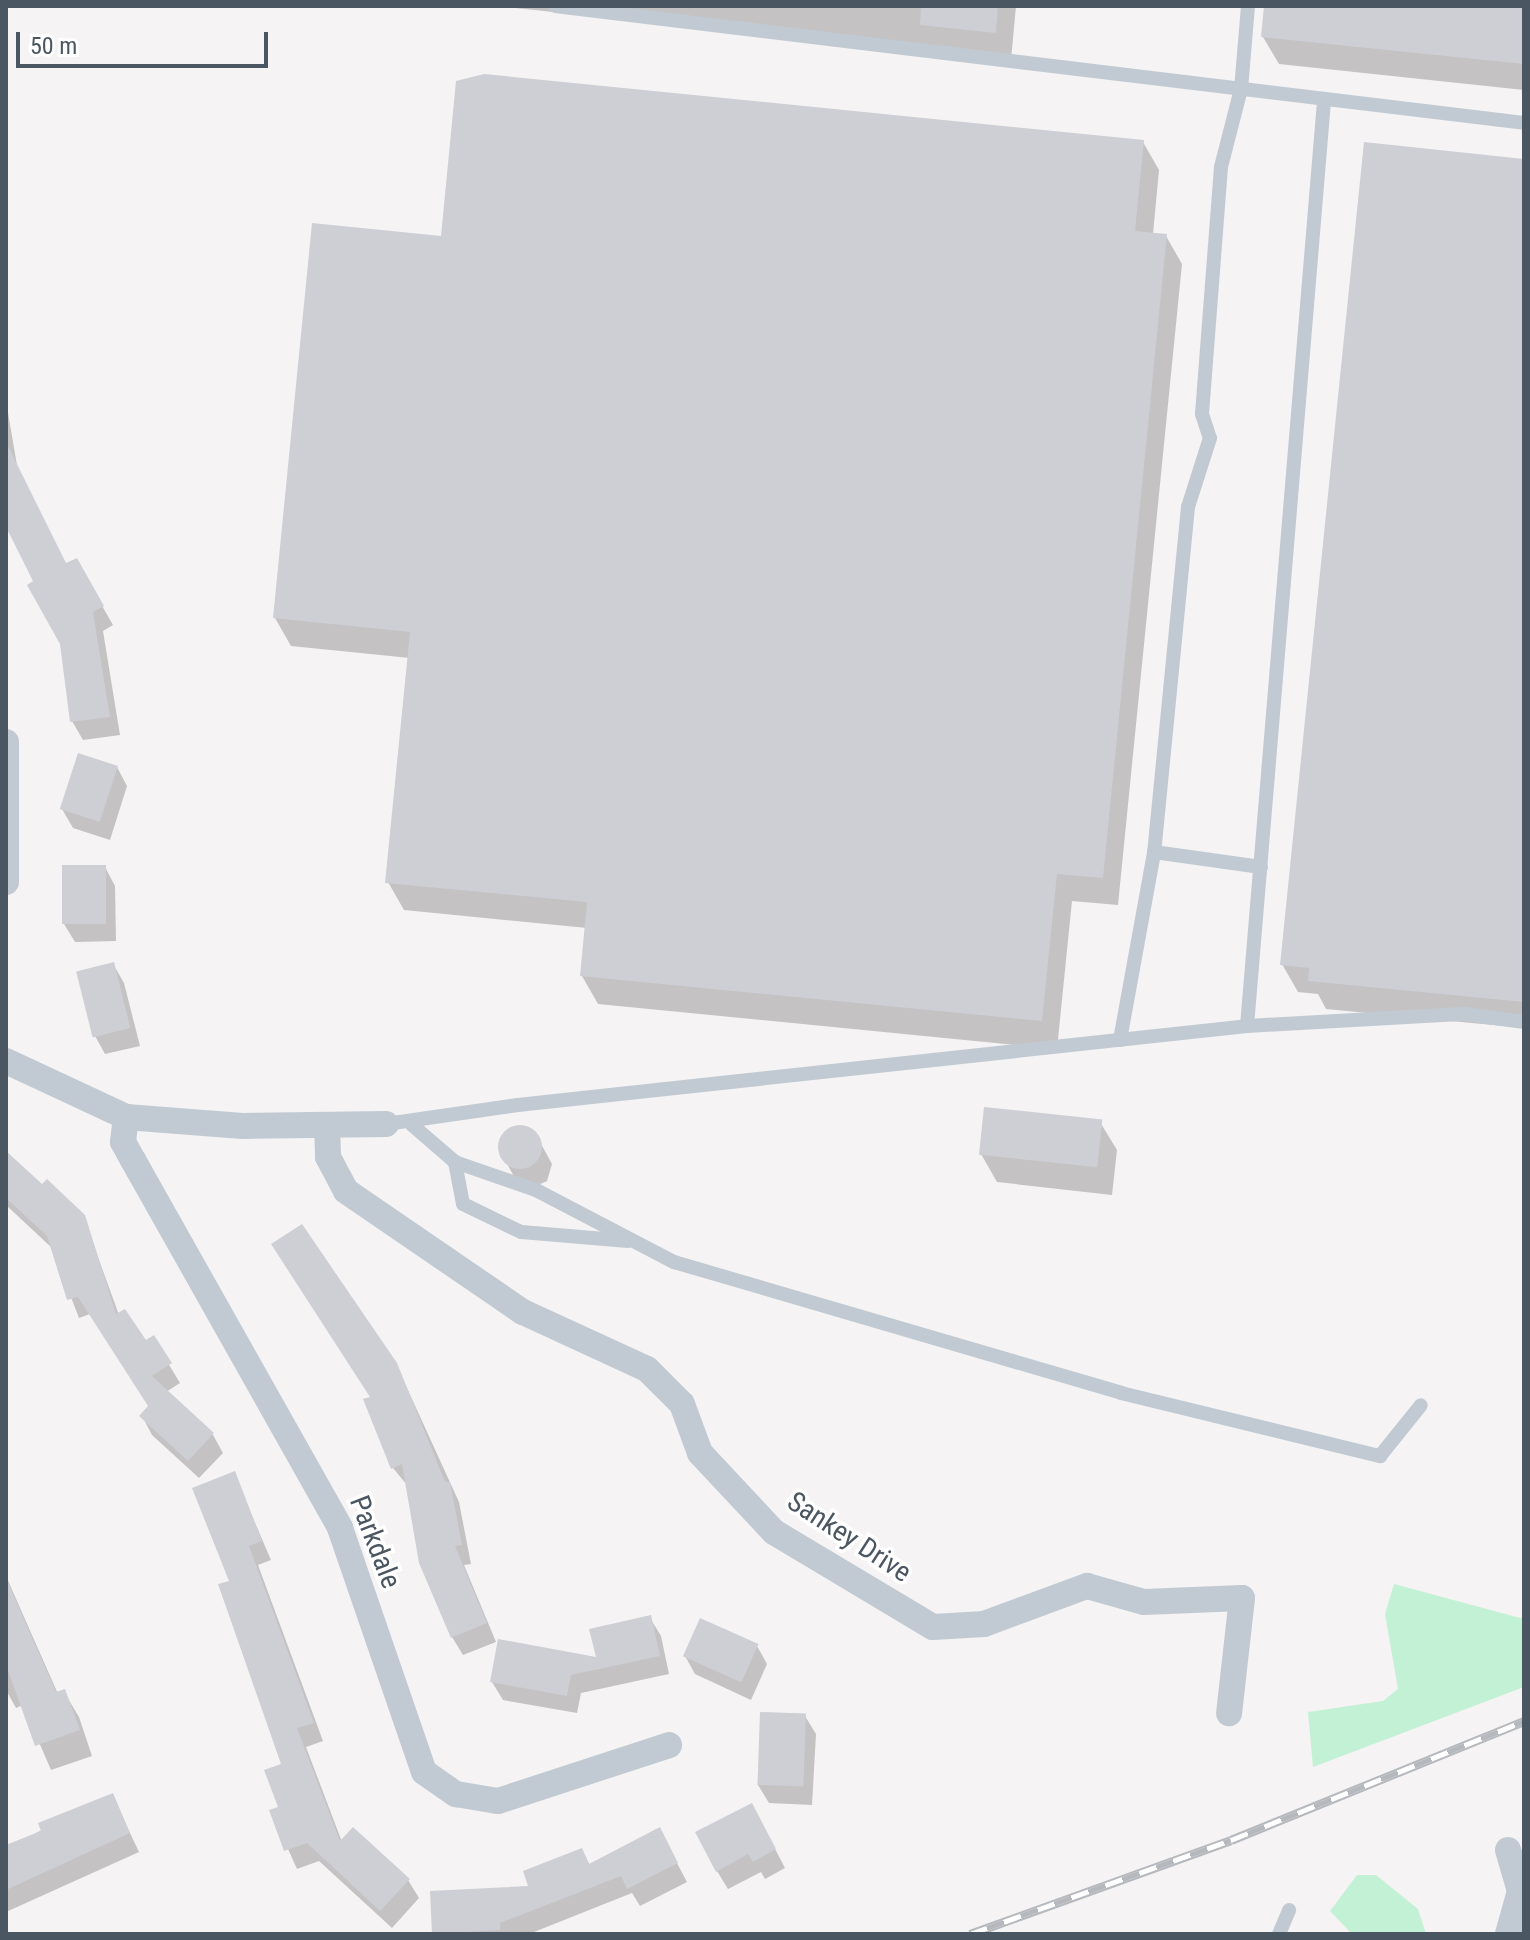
<!DOCTYPE html>
<style>
body{margin:0}
#map{position:relative;width:1530px;height:1940px;overflow:hidden;background:#f5f3f3;font-family:"Roboto Condensed",sans-serif}
div>[style]{position:absolute}
[style*='--x']{left:calc(var(--x)*1px);top:calc(var(--y)*1px);width:calc(var(--w)*1px);rotate:calc(var(--a)*1deg)}
.green>*{inset:0;background:#c3f1d5}
.shadow>*{inset:0;background:#0003}
.building>*{inset:0;background:#cdcfd5;transform-origin:0 0}
.round{border-radius:50%}
.service>*{height:14px;margin:-7px;padding:0 7px;transform-origin:7px;border-radius:7px;background:#c1cad2}
.minor>*{height:26px;margin:-13px;padding:0 13px;transform-origin:13px;border-radius:13px;background:#c1cad2}
.rail>*{height:9px;margin-top:-4.5px;transform-origin:0;background:repeating-linear-gradient(90deg,#fff 0 18px,#b5b8bd 0 36px);box-sizing:border-box;border-block:2px solid #b5b8bd}
span{translate:-50% -50%;white-space:nowrap;text-align:center;line-height:1.15;-webkit-text-stroke:7px #fff;paint-order:stroke}
.street-label{font-size:28px;color:#4a5661}
.frame{position:absolute;inset:0;border:8px solid #4a5661;pointer-events:none}
.scale{position:absolute;left:16px;top:32px;width:252px;height:36px;box-sizing:border-box;border:4px solid #4a5661;border-top:0;padding-left:10px;font-size:24px;line-height:28px;white-space:nowrap;color:#4a5661;-webkit-text-stroke:6px #fff;paint-order:stroke}
</style>
<div id="map">
<div class="green">
<div style="clip-path:polygon(1394px 1584px,1524px 1619px,1524px 1687px,1313px 1767px,1308px 1712px,1383px 1701px,1398px 1689px,1385px 1614px)"></div>
<div style="clip-path:polygon(1357px 1875px,1376px 1875px,1418px 1909px,1426px 1934px,1352px 1934px,1330px 1911px)"></div>
</div>
<div class="shadow">
<div style="clip-path:polygon(496px 6px,1016px 6px,1011px 60px)"></div>
<div style="clip-path:polygon(1266px 6px,1524px 6px,1524px 90px,1279px 64px,1263px 37px)"></div>
<div style="clip-path:polygon(1143px 142px,1159px 170px,1153px 234px,1166px 236px,1182px 264px,1118px 905px,1072px 901px,1057px 1049px,598px 1004px,582px 976px,587px 928px,404px 910px,388px 882px,410px 658px,291px 646px,275px 618px,443px 238px)"></div>
<div style="clip-path:polygon(1524px 161px,1524px 1028px,1326px 1009px,1318px 994px,1298px 992px,1282px 964px)"></div>
<div style="clip-path:polygon(6px 401px,20px 483px,67px 565px,76px 560px,113px 625px,103px 631px,120px 735px,83px 740px,72px 721px,62px 643px,6px 522px)"></div>
<div style="clip-path:polygon(117px 767px,127px 786px,110px 840px,73px 828px,62px 809px)"></div>
<div style="clip-path:polygon(105px 867px,115px 886px,116px 941px,75px 942px,64px 924px)"></div>
<div style="clip-path:polygon(113px 964px,124px 983px,140px 1046px,105px 1054px,95px 1036px)"></div>
<div style="clip-path:polygon(1100px 1122px,1117px 1150px,1112px 1195px,997px 1182px,981px 1154px)"></div>
<div style="clip-path:polygon(518px 1126px,534px 1131px,552px 1164px,547px 1181px,532px 1188px,517px 1182px,499px 1149px,504px 1134px)"></div>
<div style="clip-path:polygon(6px 1172px,42px 1187px,83px 1216px,119px 1315px,146px 1343px,153px 1338px,180px 1383px,166px 1392px,213px 1435px,223px 1453px,199px 1478px,152px 1435px,142px 1416px,150px 1407px,90px 1314px,79px 1318px,52px 1248px,6px 1205px)"></div>
<div style="clip-path:polygon(396px 1364px,459px 1502px,471px 1564px,464px 1565px,496px 1642px,463px 1655px,452px 1637px,407px 1485px,393px 1468px,372px 1398px)"></div>
<div style="clip-path:polygon(234px 1474px,271px 1560px,258px 1565px,323px 1741px,306px 1747px,342px 1842px,408px 1880px,419px 1898px,392px 1928px,319px 1861px,297px 1869px,271px 1811px,281px 1808px,284px 1765px,231px 1582px)"></div>
<div style="clip-path:polygon(6px 1576px,58px 1694px,64px 1692px,79px 1717px,92px 1756px,51px 1770px,23px 1705px,16px 1708px,6px 1690px)"></div>
<div style="clip-path:polygon(650px 1618px,661px 1636px,669px 1674px,581px 1693px,577px 1713px,503px 1700px,492px 1682px,598px 1660px)"></div>
<div style="clip-path:polygon(757px 1646px,767px 1664px,751px 1700px,695px 1674px,685px 1656px)"></div>
<div style="clip-path:polygon(805px 1716px,816px 1734px,812px 1805px,769px 1803px,758px 1785px)"></div>
<div style="clip-path:polygon(112px 1795px,139px 1852px,6px 1912px,6px 1848px)"></div>
<div style="clip-path:polygon(762px 1824px,785px 1868px,765px 1879px,761px 1872px,728px 1889px,717px 1871px)"></div>
<div style="clip-path:polygon(669px 1848px,687px 1882px,640px 1906px,632px 1893px,529px 1934px,434px 1933px,531px 1887px,581px 1850px,590px 1865px)"></div>
</div>
<div class="building">
<div style="clip-path:polygon(921px 6px,998px 6px,996px 33px,920px 25px)"></div>
<div style="clip-path:polygon(1264px 6px,1524px 6px,1524px 64px,1261px 37px)"></div>
<div style="clip-path:polygon(484px 74px,1144px 140px,1135px 231px,1167px 234px,1103px 878px,1057px 874px,1042px 1021px,580px 976px,587px 902px,385px 883px,410px 632px,273px 618px,312px 223px,441px 236px,456px 81px)"></div>
<div style="clip-path:polygon(1364px 142px,1524px 159px,1524px 1002px,1308px 981px,1309px 968px,1280px 965px)"></div>
<div style="clip-path:polygon(6px 442px,66px 563px,77px 558px,104px 606px,93px 612px,110px 717px,70px 722px,60px 644px,27px 585px,33px 581px,6px 527px)"></div>
<div style="left:78px;top:753px;width:42px;height:59px;rotate:18deg"></div>
<div style="left:106px;top:865px;width:59px;height:44px;rotate:90deg"></div>
<div style="left:114px;top:962px;width:68px;height:39px;rotate:76deg"></div>
<div style="left:984px;top:1107px;width:119px;height:48px;rotate:6deg"></div>
<div class="round" style="left:498px;top:1125px;width:44px;height:44px"></div>
<div style="clip-path:polygon(6px 1151px,42px 1184px,47px 1179px,85px 1215px,116px 1314px,125px 1309px,146px 1340px,154px 1335px,172px 1363px,152px 1376px,214px 1433px,188px 1461px,139px 1416px,148px 1406px,78px 1297px,67px 1300px,47px 1236px,6px 1198px)"></div>
<div style="clip-path:polygon(302px 1224px,397px 1363px,445px 1482px,450px 1482px,462px 1545px,455px 1546px,487px 1623px,451px 1638px,419px 1563px,402px 1464px,391px 1469px,363px 1399px,370px 1397px,271px 1244px)"></div>
<div style="clip-path:polygon(235px 1471px,262px 1541px,249px 1546px,314px 1723px,297px 1728px,340px 1841px,353px 1827px,410px 1879px,380px 1911px,307px 1843px,284px 1851px,269px 1810px,278px 1807px,264px 1770px,281px 1764px,218px 1584px,229px 1581px,192px 1488px)"></div>
<div style="clip-path:polygon(6px 1578px,56px 1692px,65px 1689px,80px 1730px,35px 1746px,6px 1665px)"></div>
<div style="clip-path:polygon(651px 1615px,660px 1656px,571px 1675px,567px 1696px,490px 1682px,498px 1639px,596px 1657px,589px 1629px)"></div>
<div style="left:700px;top:1618px;width:64px;height:42px;rotate:24deg"></div>
<div style="left:760px;top:1712px;width:46px;height:73px;rotate:2deg"></div>
<div style="clip-path:polygon(113px 1793px,130px 1833px,6px 1890px,6px 1845px,41px 1831px,38px 1823px)"></div>
<div style="clip-path:polygon(752px 1803px,776px 1849px,753px 1862px,748px 1854px,716px 1872px,695px 1832px)"></div>
<div style="clip-path:polygon(660px 1827px,678px 1863px,627px 1889px,621px 1876px,500px 1923px,500px 1930px,432px 1934px,430px 1891px,528px 1886px,523px 1871px,582px 1848px,589px 1864px)"></div>
</div>
<div class="service">
<div style="--x:555;--y:6;--w:976;--a:6.88"></div>
<div style="--x:1248;--y:6;--w:83;--a:94.8"></div>
<div style="--x:1241;--y:89;--w:81;--a:104.4"></div>
<div style="--x:1221;--y:167;--w:248;--a:94.4"></div>
<div style="--x:1202;--y:414;--w:25;--a:72"></div>
<div style="--x:1210;--y:438;--w:72;--a:107.7"></div>
<div style="--x:1188;--y:507;--w:347;--a:95.6"></div>
<div style="--x:1154;--y:852;--w:108;--a:8"></div>
<div style="--x:1247;--y:1026;--w:927;--a:-85.24"></div>
<div style="--x:1120;--y:1040;--w:191;--a:-79.7"></div>
<div style="--x:386;--y:1124;--w:133;--a:-8.2"></div>
<div style="--x:518;--y:1105;--w:733;--a:-6.18"></div>
<div style="--x:1247;--y:1026;--w:218;--a:-3.2"></div>
<div style="--x:1465;--y:1014;--w:60;--a:7.7"></div>
<div style="--x:411;--y:1124;--w:58;--a:40.8"></div>
<div style="--x:628;--y:1241;--w:107;--a:-175.2"></div>
<div style="--x:521;--y:1232;--w:64;--a:-154.2"></div>
<div style="--x:463;--y:1204;--w:43;--a:-100.8"></div>
<div style="--x:455;--y:1162;--w:86;--a:19.1"></div>
<div style="--x:536;--y:1190;--w:156;--a:27.6"></div>
<div style="--x:674;--y:1262;--w:466;--a:16.3"></div>
<div style="--x:1121;--y:1393;--w:267;--a:13.7"></div>
<div style="--x:1380;--y:1456;--w:65;--a:-51.2"></div>
<div style="--x:1279;--y:1934;--w:26;--a:-67"></div>
</div>
<div class="minor">
<div style="--x:6;--y:742;--w:140;--a:90"></div>
<div style="--x:6;--y:1061;--w:132;--a:25"></div>
<div style="--x:126;--y:1117;--w:117;--a:4.4"></div>
<div style="--x:243;--y:1126;--w:143;--a:-0.8"></div>
<div style="--x:126;--y:1117;--w:25;--a:97"></div>
<div style="--x:123;--y:1142;--w:21;--a:61"></div>
<div style="--x:133;--y:1160;--w:422;--a:60.6"></div>
<div style="--x:340;--y:1528;--w:258;--a:71"></div>
<div style="--x:424;--y:1772;--w:39;--a:35"></div>
<div style="--x:456;--y:1794;--w:43;--a:9.5"></div>
<div style="--x:498;--y:1801;--w:180;--a:-18.1"></div>
<div style="--x:327;--y:1126;--w:31;--a:88"></div>
<div style="--x:328;--y:1157;--w:38;--a:62"></div>
<div style="--x:346;--y:1191;--w:214;--a:34.4"></div>
<div style="--x:523;--y:1312;--w:136;--a:24.7"></div>
<div style="--x:647;--y:1369;--w:49;--a:45"></div>
<div style="--x:682;--y:1404;--w:52;--a:69.8"></div>
<div style="--x:700;--y:1453;--w:108;--a:46.9"></div>
<div style="--x:774;--y:1532;--w:185;--a:30.9"></div>
<div style="--x:933;--y:1627;--w:51;--a:-3.4"></div>
<div style="--x:984;--y:1624;--w:110;--a:-20.3"></div>
<div style="--x:1087;--y:1586;--w:59;--a:15.7"></div>
<div style="--x:1144;--y:1602;--w:98;--a:-2.3"></div>
<div style="--x:1242;--y:1598;--w:116;--a:96.4"></div>
<div style="--x:1508;--y:1850;--w:43;--a:73.7"></div>
<div style="--x:1520;--y:1891;--w:45;--a:105.6"></div>
</div>
<div class="rail">
<div style="--x:970;--y:1934;--w:277;--a:-19.8"></div>
<div style="--x:1231;--y:1840;--w:316;--a:-22.1"></div>
</div>
<div class="street-label">
<span style="left:849px;top:1537px;rotate:33deg">Sankey Drive</span>
<span style="left:375px;top:1542px;rotate:69deg">Parkdale</span>
</div>
<div class="frame"></div>
<div class="scale">50 m</div>
</div>
